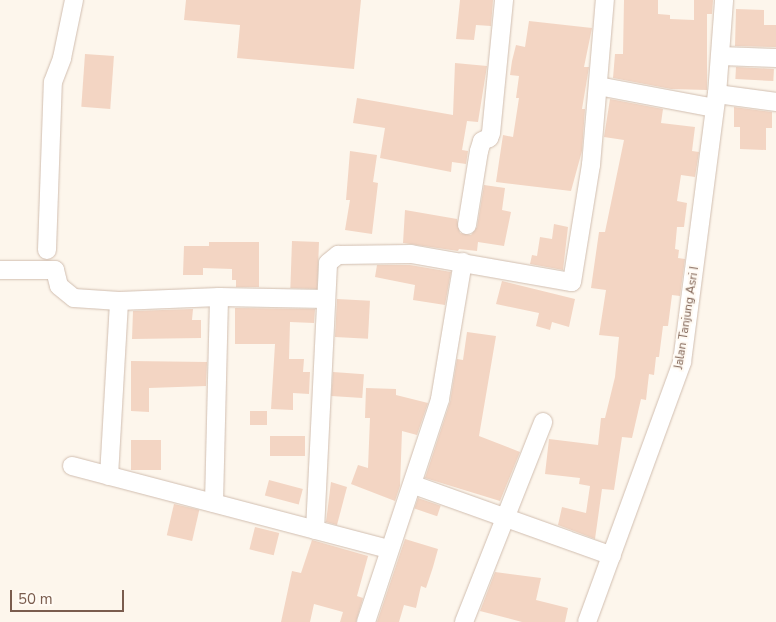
<!DOCTYPE html>
<style>
body{margin:0}
#map{position:relative;width:776px;height:622px;overflow:hidden;background:#fdf6ec;font-family:"Nunito Sans",sans-serif}
div>[style]{position:absolute}
[style*='--x']{left:calc(var(--x)*1px);top:calc(var(--y)*1px);width:calc(var(--w)*1px);rotate:calc(var(--a)*1deg)}
.building>*{inset:0;background:#f3d5c3;transform-origin:0 0}
.roads{filter:drop-shadow(0 0 1px #d1beb0) drop-shadow(0 0 1px #d1beb0)}
.minor>*{height:18px;margin:-9px;padding:0 9px;transform-origin:9px;border-radius:9px;background:#fff}
span{translate:-50% -50%;white-space:nowrap;text-align:center;line-height:1.15;-webkit-text-stroke:4px #fffaf3;paint-order:stroke}
.street-label{font-size:12px;color:#7a5c4d}
.scale{position:absolute;left:10px;top:590px;width:114px;height:22px;box-sizing:border-box;border:2px solid #7a5c4d;border-top:0;padding-left:6px;font-size:15px;line-height:18px;white-space:nowrap;color:#7a5c4d;-webkit-text-stroke:4px #fffaf3;paint-order:stroke}
</style>
<div id="map">
<div class="building">
<div style="clip-path:polygon(186px 0,361px 0,354px 69px,237px 58px,240px 25px,184px 20px)"></div>
<div style="clip-path:polygon(460px 0,493px 0,491px 26px,476px 25px,474px 40px,456px 39px)"></div>
<div style="clip-path:polygon(624px 0,658px 0,658px 14px,670px 15px,670px 19px,694px 20px,694px 0,713px 0,712px 14px,707px 14px,707px 90px,671px 89px,613px 78px,615px 54px,623px 54px)"></div>
<div style="clip-path:polygon(736px 9px,764px 10px,764px 25px,776px 25px,776px 47px,735px 46px)"></div>
<div style="clip-path:polygon(529px 21px,592px 28px,584px 67px,589px 67px,582px 109px,585px 109px,582px 151px,571px 191px,496px 182px,503px 135px,513px 137px,519px 98px,516px 98px,519px 76px,510px 75px,512px 61px,516px 45px,525px 47px)"></div>
<div style="left:85px;top:54px;width:29px;height:53px;rotate:4deg"></div>
<div style="clip-path:polygon(455px 63px,487px 66px,478px 122px,467px 121px,462px 150px,468px 151px,466px 164px,452px 162px,451px 172px,380px 158px,385px 128px,353px 123px,357px 98px,453px 115px)"></div>
<div style="left:736px;top:67px;width:38px;height:12px;rotate:3deg"></div>
<div style="clip-path:polygon(610px 99px,663px 109px,661px 123px,695px 127px,692px 151px,699px 152px,695px 177px,681px 175px,677px 201px,687px 203px,684px 227px,677px 227px,675px 249px,679px 250px,678px 258px,685px 259px,680px 296px,672px 295px,668px 326px,663px 326px,659px 357px,656px 357px,654px 375px,649px 374px,646px 400px,641px 399px,632px 438px,622px 437px,614px 490px,602px 489px,595px 539px,558px 525px,562px 507px,586px 513px,590px 486px,579px 484px,580px 478px,545px 474px,549px 439px,598px 445px,601px 418px,605px 418px,615px 377px,619px 337px,599px 335px,606px 290px,591px 288px,599px 232px,605px 232px,624px 140px,604px 137px)"></div>
<div style="clip-path:polygon(734px 107px,772px 112px,772px 128px,766px 128px,766px 150px,740px 149px,740px 127px,734px 127px)"></div>
<div style="clip-path:polygon(350px 151px,377px 155px,373px 182px,378px 183px,372px 234px,345px 230px,350px 200px,346px 200px)"></div>
<div style="clip-path:polygon(484px 185px,505px 188px,502px 210px,511px 212px,504px 246px,478px 242px,477px 251px,459px 249px,458px 251px,403px 243px,405px 210px,457px 219px,460px 233px,471px 235px,477px 227px)"></div>
<div style="clip-path:polygon(554px 224px,568px 227px,563px 270px,530px 264px,532px 255px,537px 256px,540px 237px,552px 239px)"></div>
<div style="left:292px;top:241px;width:27px;height:47px;rotate:2deg"></div>
<div style="clip-path:polygon(209px 242px,259px 242px,259px 287px,236px 287px,236px 280px,232px 280px,232px 269px,203px 268px,203px 275px,183px 275px,184px 246px,209px 246px)"></div>
<div style="clip-path:polygon(377px 265px,410px 265px,451px 272px,445px 305px,413px 300px,415px 285px,375px 277px)"></div>
<div style="clip-path:polygon(502px 281px,575px 299px,569px 327px,552px 322px,550px 330px,536px 326px,539px 313px,496px 304px)"></div>
<div style="left:337px;top:299px;width:33px;height:38px;rotate:3deg"></div>
<div style="clip-path:polygon(235px 308px,315px 309px,314px 323px,290px 322px,289px 359px,304px 359px,303px 372px,310px 372px,309px 394px,293px 393px,293px 410px,271px 409px,275px 344px,235px 344px)"></div>
<div style="clip-path:polygon(193px 309px,192px 320px,201px 320px,201px 338px,132px 339px,133px 311px)"></div>
<div style="clip-path:polygon(467px 332px,496px 336px,479px 436px,520px 452px,500px 501px,425px 478px,450px 402px,457px 359px,463px 360px)"></div>
<div style="clip-path:polygon(131px 361px,207px 362px,206px 386px,149px 388px,149px 412px,131px 411px)"></div>
<div style="left:333px;top:372px;width:31px;height:24px;rotate:4deg"></div>
<div style="clip-path:polygon(366px 388px,396px 389px,396px 395px,428px 403px,417px 435px,402px 431px,400px 486px,395px 501px,351px 484px,358px 465px,368px 468px,370px 418px,365px 418px)"></div>
<div style="left:250px;top:411px;width:17px;height:14px"></div>
<div style="left:270px;top:436px;width:35px;height:20px"></div>
<div style="left:131px;top:440px;width:30px;height:30px"></div>
<div style="left:269px;top:480px;width:35px;height:16px;rotate:15deg"></div>
<div style="clip-path:polygon(331px 482px,347px 487px,337px 525px,326px 522px)"></div>
<div style="left:418px;top:498px;width:24px;height:11px;rotate:19deg"></div>
<div style="left:174px;top:504px;width:26px;height:32px;rotate:13deg"></div>
<div style="left:255px;top:527px;width:25px;height:23px;rotate:14deg"></div>
<div style="clip-path:polygon(405px 539px,438px 549px,433px 567px,426px 588px,421px 586px,416px 608px,404px 605px,399px 622px,377px 622px)"></div>
<div style="clip-path:polygon(312px 540px,368px 556px,357px 596px,363px 598px,356px 622px,340px 622px,343px 612px,314px 604px,310px 622px,281px 622px,292px 571px,301px 573px)"></div>
<div style="clip-path:polygon(495px 572px,541px 578px,536px 600px,568px 608px,565px 622px,522px 622px,480px 611px)"></div>
</div>
<div class="roads">
<div class="minor">
<div style="--x:720;--y:56;--w:56;--a:2"></div>
<div style="--x:598;--y:86;--w:118;--a:10.7"></div>
<div style="--x:717;--y:94;--w:60;--a:7.7"></div>
<div style="--x:467;--y:225;--w:75;--a:-80.8"></div>
<div style="--x:479;--y:151;--w:10;--a:-73"></div>
<div style="--x:482;--y:141;--w:8;--a:-23"></div>
<div style="--x:489;--y:138;--w:5;--a:-68"></div>
<div style="--x:491;--y:133;--w:134;--a:-84.4"></div>
<div style="--x:47;--y:250;--w:168;--a:-88"></div>
<div style="--x:53;--y:82;--w:26;--a:-69"></div>
<div style="--x:62;--y:58;--w:59;--a:-78.3"></div>
<div style="--x:0;--y:270;--w:55;--a:0"></div>
<div style="--x:55;--y:270;--w:16;--a:76"></div>
<div style="--x:59;--y:286;--w:19;--a:39"></div>
<div style="--x:74;--y:298;--w:45;--a:3.8"></div>
<div style="--x:119;--y:301;--w:100;--a:-2.3"></div>
<div style="--x:219;--y:297;--w:107;--a:1.1"></div>
<div style="--x:72;--y:466;--w:327;--a:14.7"></div>
<div style="--x:109;--y:476;--w:175;--a:-86.7"></div>
<div style="--x:414;--y:485;--w:210;--a:19.7"></div>
<div style="--x:214;--y:503;--w:206;--a:-88.6"></div>
<div style="--x:315;--y:530;--w:267;--a:-87.2"></div>
<div style="--x:328;--y:263;--w:13;--a:-39"></div>
<div style="--x:338;--y:255;--w:73;--a:-0.8"></div>
<div style="--x:411;--y:254;--w:163;--a:9.9"></div>
<div style="--x:572;--y:282;--w:119;--a:-80.8"></div>
<div style="--x:591;--y:165;--w:166;--a:-85.2"></div>
<div style="--x:366;--y:622;--w:235;--a:-71.6"></div>
<div style="--x:440;--y:399;--w:139;--a:-80.5"></div>
<div style="--x:464;--y:622;--w:215;--a:-68.4"></div>
<div style="--x:587;--y:622;--w:277;--a:-69.9"></div>
<div style="--x:682;--y:362;--w:270;--a:-82.6"></div>
<div style="--x:717;--y:94;--w:94;--a:-85.7"></div>
</div>
</div>
<div class="street-label">
<span style="left:687px;top:318px;rotate:-81deg">Jalan Tanjung Asri I</span>
</div>
<div class="scale">50 m</div>
</div>
